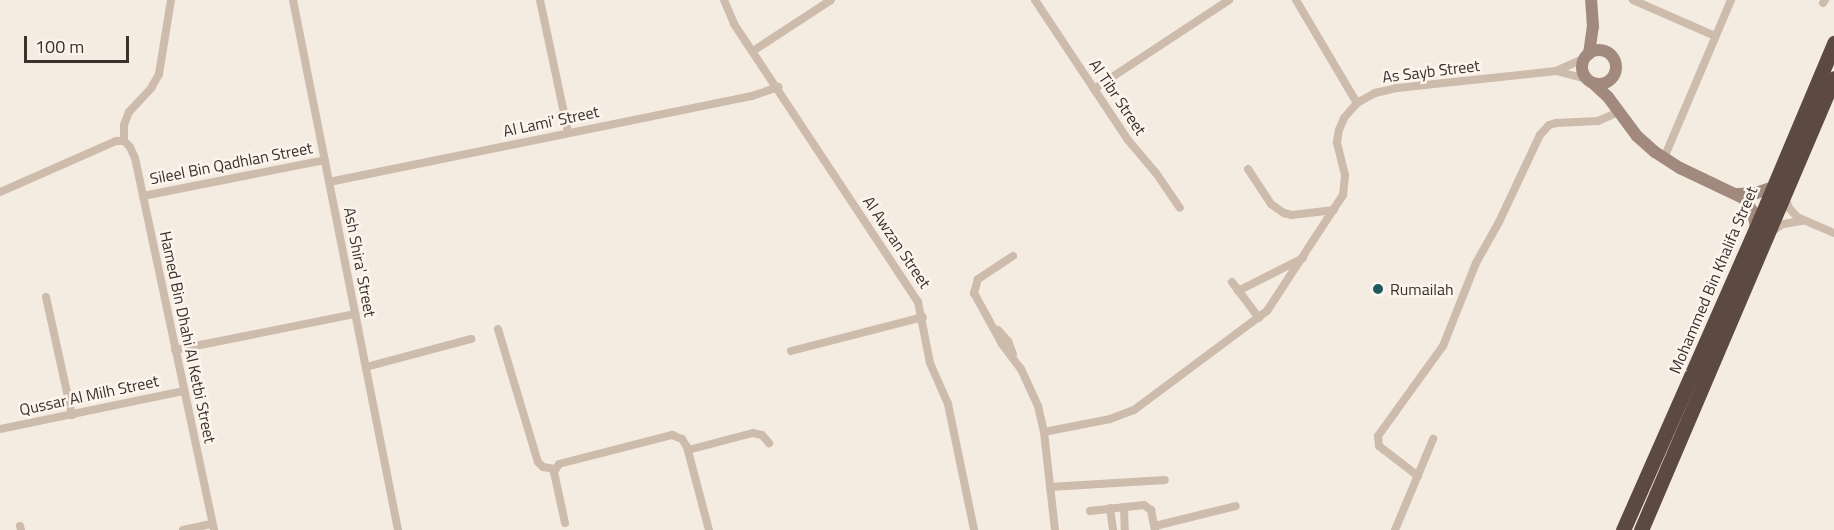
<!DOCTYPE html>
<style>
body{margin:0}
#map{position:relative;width:1834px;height:530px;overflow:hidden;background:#f4ebe1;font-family:"Titillium Web",sans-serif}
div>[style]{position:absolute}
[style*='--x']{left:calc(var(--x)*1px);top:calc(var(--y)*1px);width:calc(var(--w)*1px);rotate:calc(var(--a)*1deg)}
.street>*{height:8px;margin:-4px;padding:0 4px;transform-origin:4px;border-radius:4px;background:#cdbbac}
.secondary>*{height:12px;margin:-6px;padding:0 6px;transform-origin:6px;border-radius:6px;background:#a18a7d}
.secondary>.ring{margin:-6px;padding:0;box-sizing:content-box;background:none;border:12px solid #a18a7d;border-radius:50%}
.highway>*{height:15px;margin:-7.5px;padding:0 7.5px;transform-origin:7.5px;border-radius:7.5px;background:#5c4a42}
.dots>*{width:16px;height:16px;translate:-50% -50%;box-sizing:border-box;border:3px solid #fbf5ee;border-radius:50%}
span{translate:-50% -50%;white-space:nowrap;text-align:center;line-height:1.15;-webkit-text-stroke:5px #fbf5ee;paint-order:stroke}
.street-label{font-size:16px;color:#3b302b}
.poi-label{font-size:16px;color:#3b302b}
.left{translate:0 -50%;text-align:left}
.scale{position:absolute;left:24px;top:36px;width:105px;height:27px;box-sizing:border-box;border:3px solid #3b302b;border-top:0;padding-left:8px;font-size:18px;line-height:21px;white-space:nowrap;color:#3b302b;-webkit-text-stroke:4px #fbf5ee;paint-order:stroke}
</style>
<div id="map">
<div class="street">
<div style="--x:293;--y:0;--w:540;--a:78.79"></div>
<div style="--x:540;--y:0;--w:135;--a:78"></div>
<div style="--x:724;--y:0;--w:26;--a:67"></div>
<div style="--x:734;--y:24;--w:333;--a:56.5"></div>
<div style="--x:918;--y:302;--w:62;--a:78.9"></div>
<div style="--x:930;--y:363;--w:45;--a:66.3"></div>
<div style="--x:948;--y:404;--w:129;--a:78.3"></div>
<div style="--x:1035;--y:0;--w:168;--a:56.4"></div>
<div style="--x:1128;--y:140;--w:43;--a:49.7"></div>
<div style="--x:1156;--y:173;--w:42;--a:55.6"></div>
<div style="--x:1296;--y:0;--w:120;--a:59.4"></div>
<div style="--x:1633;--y:0;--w:90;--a:23.7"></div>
<div style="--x:1823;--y:3;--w:4;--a:-56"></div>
<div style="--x:753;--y:51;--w:93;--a:-33.2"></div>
<div style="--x:1560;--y:72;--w:28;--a:15"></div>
<div style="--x:1094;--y:89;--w:162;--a:-33.4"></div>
<div style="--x:124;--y:141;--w:16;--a:-90"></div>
<div style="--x:124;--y:125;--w:14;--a:-69"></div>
<div style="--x:129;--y:112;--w:33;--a:-47"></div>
<div style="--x:151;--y:88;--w:16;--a:-60"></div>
<div style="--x:159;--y:74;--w:75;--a:-80.8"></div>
<div style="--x:1664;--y:158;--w:172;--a:-67"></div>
<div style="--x:1248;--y:169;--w:42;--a:56.7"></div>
<div style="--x:1271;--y:204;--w:16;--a:35"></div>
<div style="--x:1284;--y:213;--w:8;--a:14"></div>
<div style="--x:1292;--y:215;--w:42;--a:-6.8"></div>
<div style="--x:329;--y:182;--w:432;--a:-11.5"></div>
<div style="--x:752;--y:96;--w:28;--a:-19"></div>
<div style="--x:0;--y:192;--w:127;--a:-23.7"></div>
<div style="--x:116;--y:141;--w:8;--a:0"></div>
<div style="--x:124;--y:141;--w:8;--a:45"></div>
<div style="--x:130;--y:147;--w:12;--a:66"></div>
<div style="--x:135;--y:158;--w:380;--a:78"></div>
<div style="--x:143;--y:196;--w:185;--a:-11.2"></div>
<div style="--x:1784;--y:196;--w:13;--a:67"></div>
<div style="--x:1789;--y:208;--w:12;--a:48"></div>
<div style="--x:1797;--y:217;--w:40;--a:23.4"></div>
<div style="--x:1771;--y:232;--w:14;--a:-34"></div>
<div style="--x:1783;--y:224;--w:20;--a:-9"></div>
<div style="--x:1013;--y:256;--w:42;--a:146.7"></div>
<div style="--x:978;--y:279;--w:15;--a:106"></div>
<div style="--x:974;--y:293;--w:58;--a:61.2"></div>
<div style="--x:1002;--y:344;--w:31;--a:53"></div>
<div style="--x:1021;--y:369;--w:41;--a:65.3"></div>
<div style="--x:1038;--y:406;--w:27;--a:77"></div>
<div style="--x:1044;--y:432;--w:99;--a:83.6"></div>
<div style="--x:1232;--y:282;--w:45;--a:53.1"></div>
<div style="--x:1238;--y:291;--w:73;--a:-26.9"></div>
<div style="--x:46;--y:297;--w:121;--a:77.6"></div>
<div style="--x:498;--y:329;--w:139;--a:73.3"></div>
<div style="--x:538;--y:462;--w:7;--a:45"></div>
<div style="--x:543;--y:467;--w:12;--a:9"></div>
<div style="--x:998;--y:330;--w:15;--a:48"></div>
<div style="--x:1008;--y:341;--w:14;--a:69"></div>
<div style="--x:175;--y:350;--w:184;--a:-11.3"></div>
<div style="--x:791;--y:351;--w:136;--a:-14.4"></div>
<div style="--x:366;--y:367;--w:109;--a:-14.9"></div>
<div style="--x:0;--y:429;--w:188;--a:-11.7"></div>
<div style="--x:1044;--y:432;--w:67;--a:-11.1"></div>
<div style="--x:1110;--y:419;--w:26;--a:-21"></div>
<div style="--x:1134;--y:410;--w:166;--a:-36.7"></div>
<div style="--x:1267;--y:311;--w:139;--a:-56.8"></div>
<div style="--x:1343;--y:195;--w:20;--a:-84"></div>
<div style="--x:1345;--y:175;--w:34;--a:-104"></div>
<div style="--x:1337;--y:142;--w:12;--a:-81"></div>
<div style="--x:1339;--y:130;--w:13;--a:-67"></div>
<div style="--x:1344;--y:118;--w:20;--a:-49"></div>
<div style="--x:1357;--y:103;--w:21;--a:-29"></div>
<div style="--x:1375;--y:93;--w:23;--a:-13"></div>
<div style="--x:1397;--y:88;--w:160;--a:-6.1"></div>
<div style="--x:1556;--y:71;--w:32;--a:-24"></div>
<div style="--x:688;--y:450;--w:67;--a:-14.7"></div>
<div style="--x:753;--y:433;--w:9;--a:13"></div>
<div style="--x:762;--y:435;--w:11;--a:49"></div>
<div style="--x:1418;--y:476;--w:49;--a:-142.4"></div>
<div style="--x:1379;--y:446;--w:10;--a:-96"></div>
<div style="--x:1378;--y:436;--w:111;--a:-54.2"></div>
<div style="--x:1443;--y:346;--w:89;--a:-68.3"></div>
<div style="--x:1476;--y:263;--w:47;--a:-60.7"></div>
<div style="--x:1499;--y:222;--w:96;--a:-64.8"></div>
<div style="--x:1540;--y:135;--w:13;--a:-48"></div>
<div style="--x:1549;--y:125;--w:7;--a:-16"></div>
<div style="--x:1556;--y:123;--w:42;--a:-2.7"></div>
<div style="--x:1598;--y:121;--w:22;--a:-24"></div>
<div style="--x:1050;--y:487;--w:115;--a:-3.5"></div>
<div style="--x:1124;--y:507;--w:23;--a:88"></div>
<div style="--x:1110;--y:508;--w:22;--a:82"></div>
<div style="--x:1090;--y:511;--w:54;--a:-6.3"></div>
<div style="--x:1144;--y:505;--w:9;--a:36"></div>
<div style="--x:1151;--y:510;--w:20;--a:79"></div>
<div style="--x:565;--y:523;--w:52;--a:-102.2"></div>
<div style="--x:554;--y:472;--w:9;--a:-58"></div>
<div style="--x:559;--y:464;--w:117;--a:-14.4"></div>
<div style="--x:672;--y:435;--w:11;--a:22"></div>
<div style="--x:682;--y:439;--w:9;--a:58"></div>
<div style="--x:687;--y:447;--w:86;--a:75.2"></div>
<div style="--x:20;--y:526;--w:4;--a:76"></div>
<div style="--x:1155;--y:526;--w:83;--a:-13.9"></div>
<div style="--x:183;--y:530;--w:30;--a:-12"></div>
<div style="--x:1395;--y:530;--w:99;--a:-67.3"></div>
</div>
<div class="secondary">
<div class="ring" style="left:1582px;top:50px;width:22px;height:22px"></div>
<div style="--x:1589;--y:54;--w:27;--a:-82"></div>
<div style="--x:1593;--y:27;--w:27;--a:-94"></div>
<div style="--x:1593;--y:83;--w:21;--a:43"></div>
<div style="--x:1608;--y:97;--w:49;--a:53.4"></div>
<div style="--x:1637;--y:136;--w:24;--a:42"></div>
<div style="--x:1655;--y:152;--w:30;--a:33"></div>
<div style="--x:1680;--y:168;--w:70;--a:25.5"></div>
<div style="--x:1743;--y:198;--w:17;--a:54"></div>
<div style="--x:1753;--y:212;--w:16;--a:79"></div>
<div style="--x:1738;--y:194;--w:18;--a:-3"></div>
<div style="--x:1756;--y:193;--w:18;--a:-19"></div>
</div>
<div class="highway">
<div style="--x:1623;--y:530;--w:329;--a:-66.2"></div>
<div style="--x:1756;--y:229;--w:202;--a:-67.2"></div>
<div style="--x:1641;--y:530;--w:491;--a:-66.9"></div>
</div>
<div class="dots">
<div style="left:1378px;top:289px;background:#1f5a5e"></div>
</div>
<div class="street-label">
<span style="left:1431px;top:71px;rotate:-7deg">As Sayb Street</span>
<span style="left:1118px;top:97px;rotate:56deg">Al Tibr Street</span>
<span style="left:551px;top:121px;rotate:-12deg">Al Lami' Street</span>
<span style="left:231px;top:163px;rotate:-11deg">Sileel Bin Qadhlan Street</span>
<span style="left:897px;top:242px;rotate:56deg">Al Awzan Street</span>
<span style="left:360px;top:262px;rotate:79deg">Ash Shira' Street</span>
<span style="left:1713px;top:280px;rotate:-67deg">Mohammed Bin Khalifa Street</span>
<span style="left:188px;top:337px;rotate:78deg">Hamed Bin Dhahi Al Ketbi Street</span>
<span style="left:89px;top:395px;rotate:-12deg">Qussar Al Milh Street</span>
</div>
<div class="poi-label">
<span class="left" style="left:1390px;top:289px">Rumailah</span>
</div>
<div class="scale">100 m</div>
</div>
